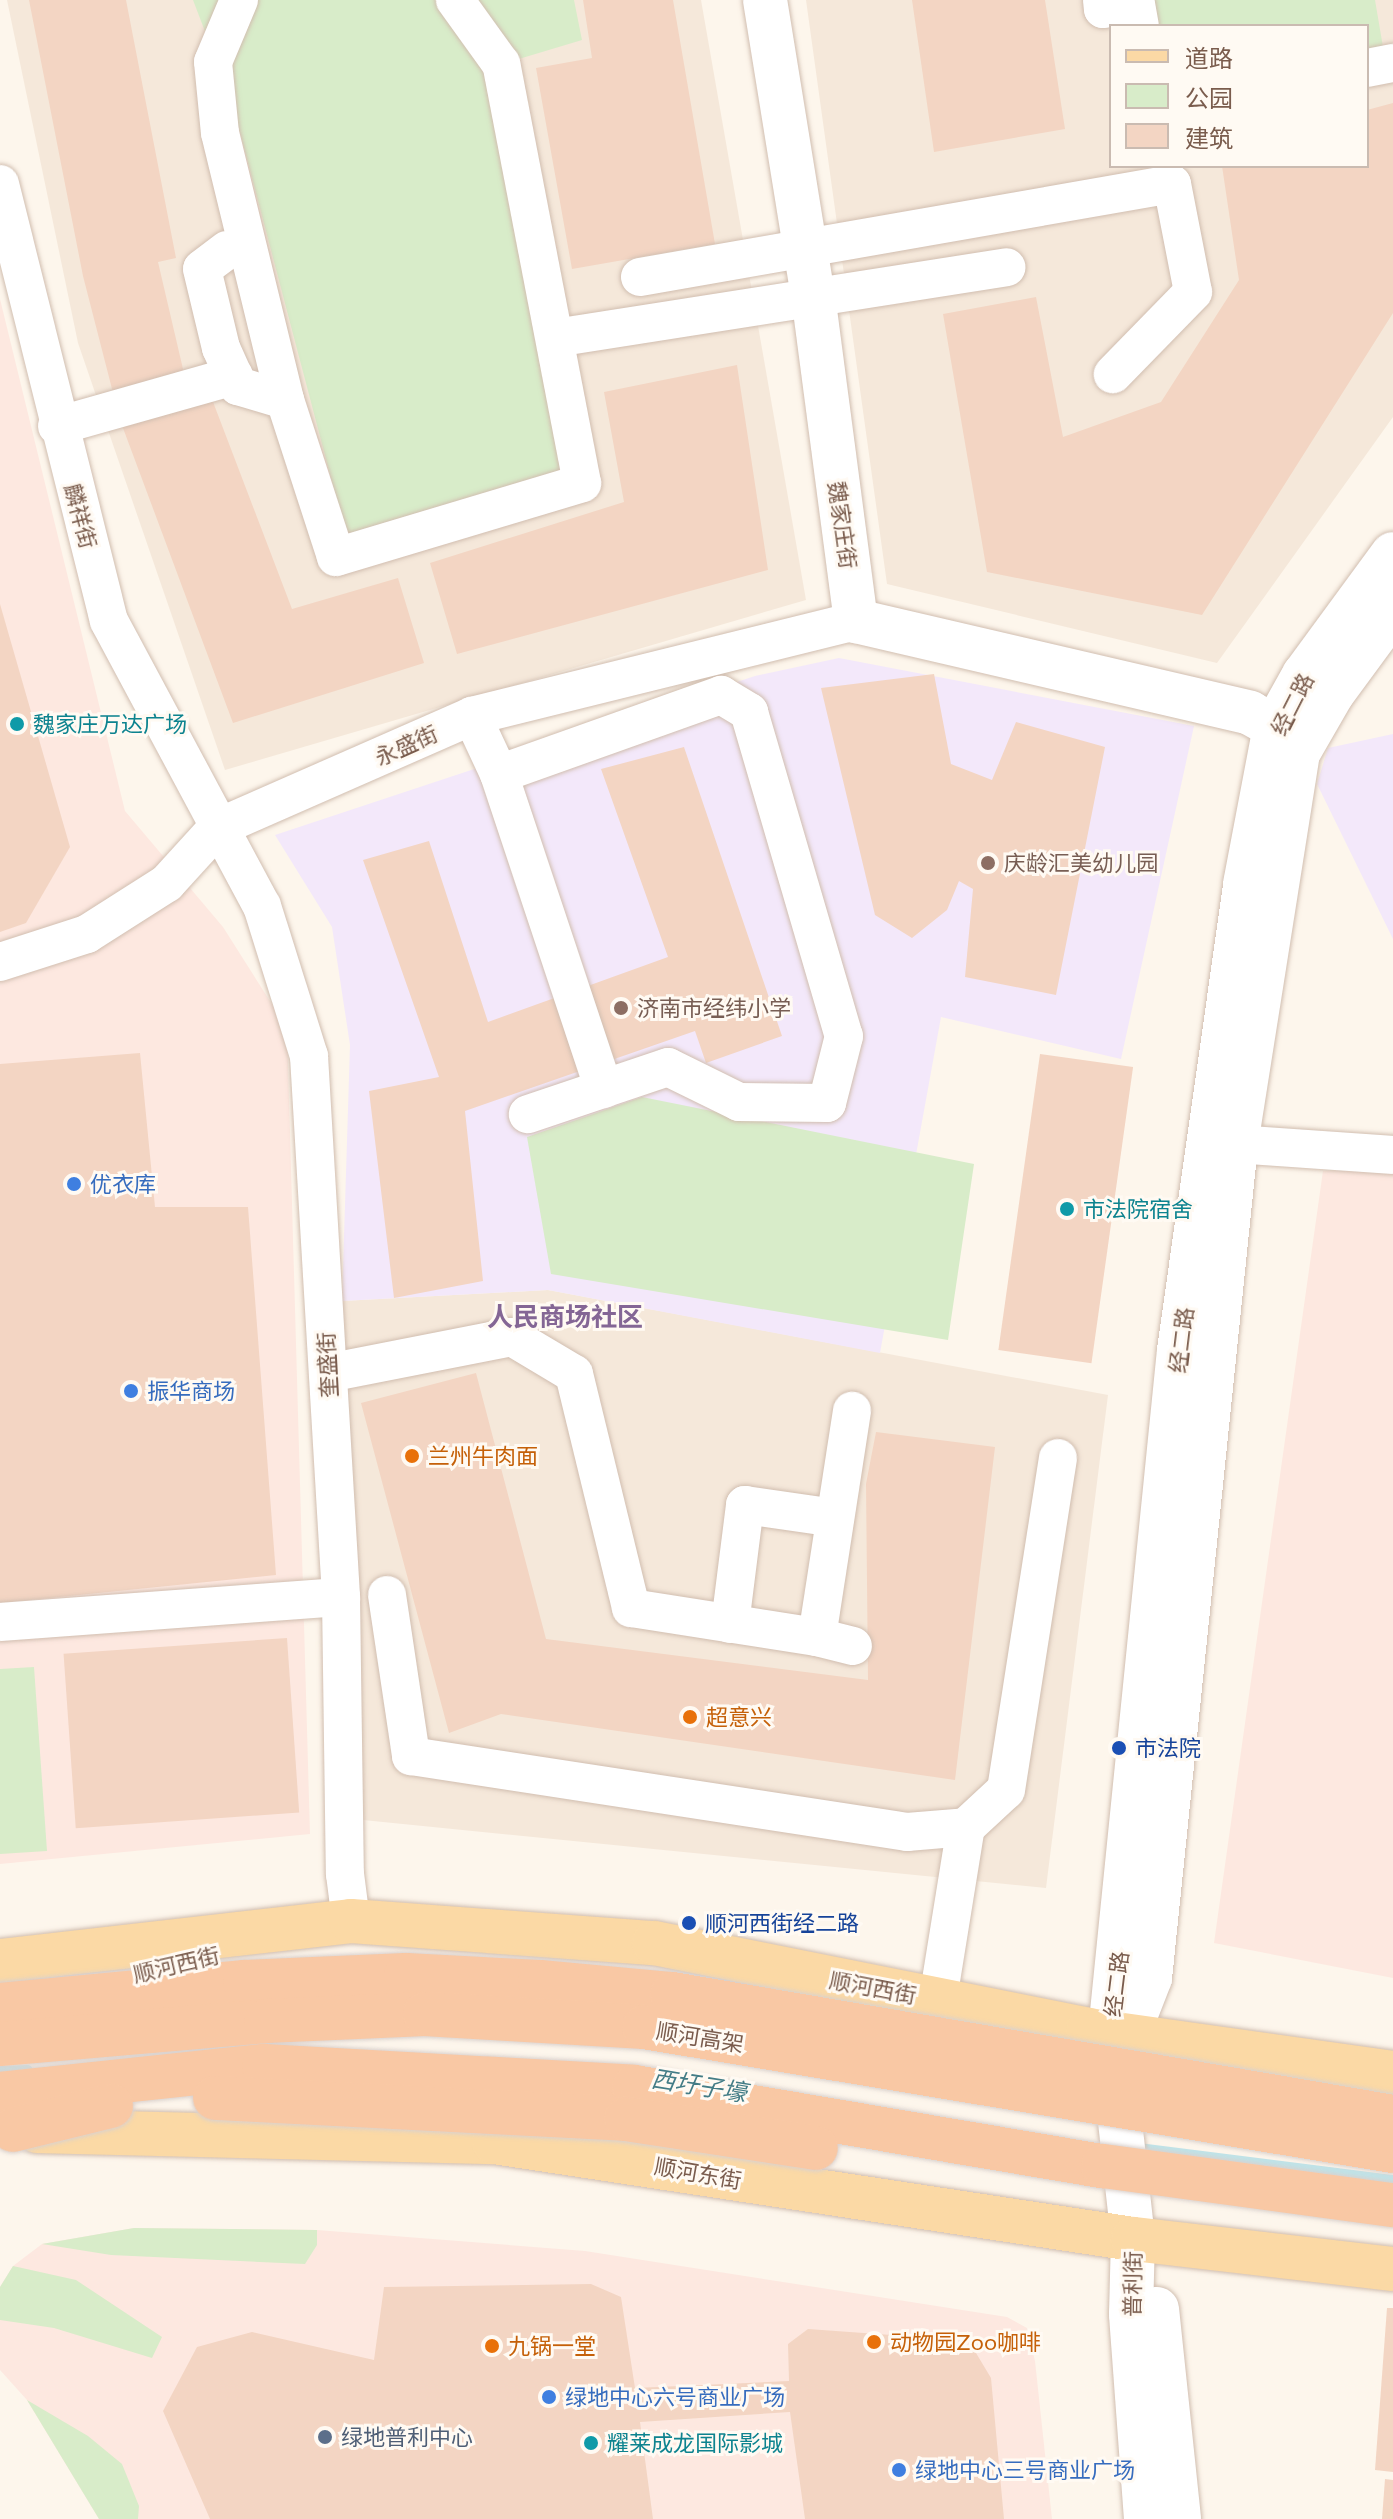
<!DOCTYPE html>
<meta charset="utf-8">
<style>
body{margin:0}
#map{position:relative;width:1393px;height:2519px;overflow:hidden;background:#fdf6ec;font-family:Commissioner,"Noto Sans SC",sans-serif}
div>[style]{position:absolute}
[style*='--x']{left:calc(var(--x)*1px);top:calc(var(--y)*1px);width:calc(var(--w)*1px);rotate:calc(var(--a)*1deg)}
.residential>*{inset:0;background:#f5e8da}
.commercial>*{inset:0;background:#fde8e0}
.education>*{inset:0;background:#f3e8fa}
.green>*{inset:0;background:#d8ecc9}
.stream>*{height:11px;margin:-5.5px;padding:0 5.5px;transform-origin:5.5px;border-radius:5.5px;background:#bfe3e8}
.building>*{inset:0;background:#f3d5c3;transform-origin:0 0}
.roads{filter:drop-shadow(0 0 2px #d1beb0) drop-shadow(0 0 2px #d1beb0)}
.minor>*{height:38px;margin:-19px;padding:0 19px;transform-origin:19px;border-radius:19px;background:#fff}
.tertiary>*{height:44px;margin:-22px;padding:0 22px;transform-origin:22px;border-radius:22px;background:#fff}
.primary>*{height:44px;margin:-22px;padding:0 22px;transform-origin:22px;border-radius:22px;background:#fbd9a5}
.bridges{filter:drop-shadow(0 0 2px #dad1cd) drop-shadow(0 0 2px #dad1cd)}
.trunk-bridge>*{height:44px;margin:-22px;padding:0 22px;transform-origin:22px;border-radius:22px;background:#f9c8a4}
.dots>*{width:22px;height:22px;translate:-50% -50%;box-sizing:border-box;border:4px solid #fffaf3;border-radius:50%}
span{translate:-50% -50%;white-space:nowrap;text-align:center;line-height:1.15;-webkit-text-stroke:6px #fffaf3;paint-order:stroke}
.street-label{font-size:22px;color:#7a5c4d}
.culture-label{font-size:22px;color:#0d838f}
.left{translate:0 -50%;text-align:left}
.education-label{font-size:22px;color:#785e54}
.shop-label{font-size:22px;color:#366cbe}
.food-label{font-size:22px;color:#c56008}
.transit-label{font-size:22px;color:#164399}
.service-label{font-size:22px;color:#4e5e75}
.water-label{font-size:24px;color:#437c86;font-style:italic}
.quarter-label{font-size:26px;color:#846695;font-weight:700}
.legend{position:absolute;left:1109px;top:24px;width:260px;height:144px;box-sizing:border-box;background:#fffaf3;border:2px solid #cabbb1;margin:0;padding:10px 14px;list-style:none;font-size:24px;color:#7a5c4d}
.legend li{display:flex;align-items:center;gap:16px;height:40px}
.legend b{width:40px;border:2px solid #cabbb1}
</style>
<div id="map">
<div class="residential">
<div style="clip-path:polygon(7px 0,701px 0,806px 600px,225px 770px,78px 343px)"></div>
<div style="clip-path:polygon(evenodd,806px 0,1393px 0,1393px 417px,1217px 663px,887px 584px,806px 0,1111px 26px,1367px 26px,1367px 166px,1111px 166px,1111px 26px)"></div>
<div style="clip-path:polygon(548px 1290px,1108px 1395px,1046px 1888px,343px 1818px,342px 1301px)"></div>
</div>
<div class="commercial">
<div style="clip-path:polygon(0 299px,125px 811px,223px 927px,287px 1028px,310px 1834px,0 1864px)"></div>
<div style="clip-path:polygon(1393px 1168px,1393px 1978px,1214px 1943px,1323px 1171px)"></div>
<div style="clip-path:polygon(134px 2228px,317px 2230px,585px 2251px,1007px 2317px,1027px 2328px,1035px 2361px,1052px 2519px,99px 2519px,27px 2400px,0 2370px,0 2287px,13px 2266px,42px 2244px)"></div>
</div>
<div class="education">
<div style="clip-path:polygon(839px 658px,1194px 726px,1121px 1059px,941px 1017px,880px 1353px,548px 1290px,342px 1301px,350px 1045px,332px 927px,275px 835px,755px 676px)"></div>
<div style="clip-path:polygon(1393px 734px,1393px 939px,1317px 784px,1328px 748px)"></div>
</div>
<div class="green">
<div style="clip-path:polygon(193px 0,574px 0,582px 40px,486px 69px,565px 472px,347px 539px,232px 102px)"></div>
<div style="clip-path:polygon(1154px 0,1375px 0,1383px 47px,1367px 49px,1367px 26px,1159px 26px)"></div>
<div style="clip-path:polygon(642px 1097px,974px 1164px,948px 1340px,551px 1274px,527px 1137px)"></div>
<div style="clip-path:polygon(34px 1667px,47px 1851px,0 1854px,0 1669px)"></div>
<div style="clip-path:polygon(134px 2228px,317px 2230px,317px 2245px,305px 2264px,111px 2255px,42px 2244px)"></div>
<div style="clip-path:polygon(13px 2266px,76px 2280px,162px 2337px,152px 2358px,54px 2328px,0 2320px,0 2287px)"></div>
<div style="clip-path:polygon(27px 2400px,88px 2436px,122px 2464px,139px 2506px,138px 2519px,99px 2519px)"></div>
</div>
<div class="stream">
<div style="--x:0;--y:2071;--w:27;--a:-2"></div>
<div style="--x:1130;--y:2147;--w:265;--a:7.2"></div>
</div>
<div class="building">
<div style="clip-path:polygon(29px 0,126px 0,176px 258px,158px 262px,190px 399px,210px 394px,292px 609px,398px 578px,424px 663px,233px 723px,120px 420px,83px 276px)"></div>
<div style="clip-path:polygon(583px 0,673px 0,715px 244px,572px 269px,536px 68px,592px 58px)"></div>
<div style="clip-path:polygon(912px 0,1045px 0,1065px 129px,934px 152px)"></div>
<div style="clip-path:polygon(1393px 103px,1393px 313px,1202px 615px,987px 572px,943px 314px,1036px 297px,1063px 437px,1161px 402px,1239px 280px,1222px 166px,1367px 166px,1367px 110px)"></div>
<div style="clip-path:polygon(737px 365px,768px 570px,457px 654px,430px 563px,624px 502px,604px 392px)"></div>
<div style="clip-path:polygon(0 604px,70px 847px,26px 923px,0 932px)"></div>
<div style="clip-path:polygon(934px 674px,951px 764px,992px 780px,1016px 722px,1105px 747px,1056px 995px,965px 977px,973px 889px,959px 881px,947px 910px,912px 938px,875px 915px,821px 688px)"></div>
<div style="clip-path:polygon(684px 747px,782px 1036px,706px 1063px,695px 1031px,465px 1111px,483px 1281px,394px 1298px,369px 1091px,439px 1077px,363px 860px,429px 841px,488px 1022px,668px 957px,601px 769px)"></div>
<div style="clip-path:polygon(140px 1053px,155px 1207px,248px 1207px,276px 1575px,0 1603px,0 1064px)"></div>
<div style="left:1040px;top:1054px;width:94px;height:299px;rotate:8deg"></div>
<div style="clip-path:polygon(476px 1373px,546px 1639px,868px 1680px,866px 1484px,876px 1432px,995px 1447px,955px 1780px,501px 1714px,449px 1733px,361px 1403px)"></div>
<div style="left:287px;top:1638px;width:175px;height:224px;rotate:86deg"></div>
<div style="clip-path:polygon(591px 2284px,621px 2297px,635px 2388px,789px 2381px,788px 2344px,808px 2329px,947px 2339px,976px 2353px,991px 2378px,1004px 2519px,805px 2519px,790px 2412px,640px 2422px,653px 2519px,210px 2519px,163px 2411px,197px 2347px,252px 2332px,374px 2360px,384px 2287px)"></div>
<div style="clip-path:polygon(1387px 2308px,1393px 2308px,1393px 2472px,1375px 2470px)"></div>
<div style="clip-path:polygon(1385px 2479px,1393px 2480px,1393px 2519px,1382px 2519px)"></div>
</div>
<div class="roads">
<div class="minor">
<div style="--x:239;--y:0;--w:67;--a:112.8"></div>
<div style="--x:213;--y:62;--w:71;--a:84.4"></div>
<div style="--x:220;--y:133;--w:275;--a:76.3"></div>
<div style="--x:285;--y:400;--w:165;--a:72"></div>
<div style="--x:336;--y:557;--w:257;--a:-16.7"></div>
<div style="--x:582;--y:483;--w:427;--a:-100.9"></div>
<div style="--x:501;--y:64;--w:79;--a:-125.7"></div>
<div style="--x:1102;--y:0;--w:9;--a:84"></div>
<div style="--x:1103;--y:9;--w:33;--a:-9"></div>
<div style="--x:1136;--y:4;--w:22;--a:80"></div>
<div style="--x:1367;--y:68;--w:26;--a:-11"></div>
<div style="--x:0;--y:184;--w:450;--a:76"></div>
<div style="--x:109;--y:621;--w:323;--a:61.8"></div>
<div style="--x:262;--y:906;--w:157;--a:72.6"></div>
<div style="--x:309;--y:1056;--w:542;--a:86.61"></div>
<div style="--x:341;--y:1597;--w:277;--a:89.2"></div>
<div style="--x:345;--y:1874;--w:47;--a:82.7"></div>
<div style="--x:227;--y:250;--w:31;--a:143"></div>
<div style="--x:202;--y:269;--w:81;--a:76.5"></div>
<div style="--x:221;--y:348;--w:42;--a:65.9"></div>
<div style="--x:238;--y:386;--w:49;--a:16.6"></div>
<div style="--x:640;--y:277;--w:540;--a:-9.92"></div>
<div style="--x:1172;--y:184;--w:110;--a:79"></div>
<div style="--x:1193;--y:292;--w:115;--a:134.3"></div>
<div style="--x:555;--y:338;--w:457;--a:-8.9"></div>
<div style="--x:57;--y:426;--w:184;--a:-15.8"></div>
<div style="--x:472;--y:716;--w:64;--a:65"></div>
<div style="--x:499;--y:774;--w:332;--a:71.6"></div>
<div style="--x:499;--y:774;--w:236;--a:-19.6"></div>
<div style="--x:721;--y:695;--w:33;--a:31"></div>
<div style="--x:749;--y:712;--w:338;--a:73.7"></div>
<div style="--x:844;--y:1036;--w:69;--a:104.2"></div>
<div style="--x:827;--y:1103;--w:88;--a:-179.3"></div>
<div style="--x:739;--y:1102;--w:79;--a:-153.8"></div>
<div style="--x:668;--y:1067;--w:148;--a:161.4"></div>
<div style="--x:0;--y:962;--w:91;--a:-17.8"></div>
<div style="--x:87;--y:934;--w:95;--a:-32.5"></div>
<div style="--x:167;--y:883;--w:74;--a:-47.7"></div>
<div style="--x:217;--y:828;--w:279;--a:-23.7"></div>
<div style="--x:472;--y:716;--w:396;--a:-13.9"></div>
<div style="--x:1236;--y:1144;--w:157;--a:4"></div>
<div style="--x:328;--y:1373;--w:187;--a:-11.1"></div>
<div style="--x:512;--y:1337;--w:72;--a:30.8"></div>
<div style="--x:574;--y:1374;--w:241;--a:76.3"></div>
<div style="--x:631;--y:1608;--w:188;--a:8.9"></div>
<div style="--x:817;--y:1637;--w:229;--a:-81.2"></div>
<div style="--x:387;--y:1595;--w:163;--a:81.5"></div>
<div style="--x:411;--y:1756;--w:502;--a:8.71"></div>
<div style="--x:907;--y:1832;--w:59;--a:-4.8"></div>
<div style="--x:966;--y:1827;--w:54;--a:-42.8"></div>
<div style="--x:1006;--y:1790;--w:336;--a:-81.1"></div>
<div style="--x:0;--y:1622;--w:342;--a:-4.2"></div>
<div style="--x:730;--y:1624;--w:120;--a:-82.8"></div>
<div style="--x:745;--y:1505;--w:91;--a:8.2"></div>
<div style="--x:817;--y:1637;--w:37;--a:14"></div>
<div style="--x:938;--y:1999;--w:174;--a:-80.8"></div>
</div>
<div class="tertiary">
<div style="--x:765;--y:0;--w:299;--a:80.8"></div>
<div style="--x:813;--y:295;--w:329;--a:82.5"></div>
<div style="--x:856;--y:621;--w:405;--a:13.1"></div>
<div style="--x:1250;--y:713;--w:29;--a:29"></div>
<div style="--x:1110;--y:2032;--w:27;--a:-28"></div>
<div style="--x:1134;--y:2019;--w:44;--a:-68.7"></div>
<div style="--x:1150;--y:1978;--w:838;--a:-84.11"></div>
<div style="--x:1236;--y:1144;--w:396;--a:-81"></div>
<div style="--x:1298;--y:753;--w:68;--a:-60"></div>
<div style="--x:1332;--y:694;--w:103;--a:-53.7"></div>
<div style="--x:1157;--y:2309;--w:211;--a:84"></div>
<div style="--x:1146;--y:2519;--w:206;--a:-94.2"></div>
<div style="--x:1131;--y:2314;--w:75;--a:-88.5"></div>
<div style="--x:1133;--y:2239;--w:208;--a:-96.3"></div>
<div style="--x:1110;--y:2032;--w:685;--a:-84.22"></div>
<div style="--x:1179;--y:1350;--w:471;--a:-81.9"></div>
<div style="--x:1245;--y:884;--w:160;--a:-79.2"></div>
<div style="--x:1275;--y:727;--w:60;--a:-60.9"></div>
<div style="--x:1304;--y:675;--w:150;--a:-53.7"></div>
</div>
<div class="primary">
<div style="--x:0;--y:1961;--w:353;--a:-6.5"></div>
<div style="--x:351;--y:1921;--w:304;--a:4.2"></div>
<div style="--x:654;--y:1943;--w:443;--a:11.3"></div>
<div style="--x:1088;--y:2030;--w:308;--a:8"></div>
<div style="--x:37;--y:2131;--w:457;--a:1.4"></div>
<div style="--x:494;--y:2142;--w:646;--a:8.63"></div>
<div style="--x:1133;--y:2239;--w:262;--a:6.6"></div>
</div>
</div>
<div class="bridges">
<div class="trunk-bridge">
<div style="--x:0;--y:2005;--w:246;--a:-5.4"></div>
<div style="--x:245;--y:1982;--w:161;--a:-2.5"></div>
<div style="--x:406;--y:1975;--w:134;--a:3"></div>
<div style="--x:540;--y:1982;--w:133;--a:5.2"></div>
<div style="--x:672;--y:1994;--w:731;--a:9.68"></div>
<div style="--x:0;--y:2044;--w:267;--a:-4.9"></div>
<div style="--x:266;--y:2021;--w:159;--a:-2.5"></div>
<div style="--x:425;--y:2014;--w:219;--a:3.4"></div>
<div style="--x:644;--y:2027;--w:759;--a:9.4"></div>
<div style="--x:0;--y:2094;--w:265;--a:-6.1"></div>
<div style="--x:264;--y:2066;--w:371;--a:3.2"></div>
<div style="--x:634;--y:2087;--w:476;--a:9.6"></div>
<div style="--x:1103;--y:2166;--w:293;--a:7.7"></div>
<div style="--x:215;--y:2098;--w:412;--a:2.9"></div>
<div style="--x:626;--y:2119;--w:192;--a:8.7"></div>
<div style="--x:13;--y:2130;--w:101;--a:-13.8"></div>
</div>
</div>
<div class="dots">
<div style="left:17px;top:724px;background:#0f9aa8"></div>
<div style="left:988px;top:863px;background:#8d6e63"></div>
<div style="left:621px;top:1008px;background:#8d6e63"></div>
<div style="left:74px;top:1184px;background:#3f7fe0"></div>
<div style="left:1067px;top:1209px;background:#0f9aa8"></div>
<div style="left:131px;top:1391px;background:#3f7fe0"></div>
<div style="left:412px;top:1456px;background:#e8710a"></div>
<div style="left:690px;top:1717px;background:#e8710a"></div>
<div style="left:1119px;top:1748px;background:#1a4fb4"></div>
<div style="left:689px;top:1923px;background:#1a4fb4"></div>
<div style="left:874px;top:2342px;background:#e8710a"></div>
<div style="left:492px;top:2346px;background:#e8710a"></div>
<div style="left:549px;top:2397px;background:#3f7fe0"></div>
<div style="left:325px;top:2437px;background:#5c6f8a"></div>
<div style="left:591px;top:2443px;background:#0f9aa8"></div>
<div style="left:899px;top:2470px;background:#3f7fe0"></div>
</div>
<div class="street-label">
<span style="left:81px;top:516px;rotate:75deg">麟祥街</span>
<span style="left:843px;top:525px;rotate:82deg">魏家庄街</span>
<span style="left:1292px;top:704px;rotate:-63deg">经二路</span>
<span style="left:406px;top:745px;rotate:-24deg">永盛街</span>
<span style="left:1181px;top:1340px;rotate:-83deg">经二路</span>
<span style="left:327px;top:1365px;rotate:-93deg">奎盛街</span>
<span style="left:176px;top:1964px;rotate:-13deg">顺河西街</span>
<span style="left:1116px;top:1984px;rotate:-83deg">经二路</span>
<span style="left:873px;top:1987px;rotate:11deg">顺河西街</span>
<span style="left:700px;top:2037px;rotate:9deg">顺河高架</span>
<span style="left:698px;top:2173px;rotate:10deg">顺河东街</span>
<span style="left:1132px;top:2284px;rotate:-89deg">普利街</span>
</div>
<div class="culture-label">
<span class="left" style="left:33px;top:724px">魏家庄万达广场</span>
<span class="left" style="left:1083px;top:1209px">市法院宿舍</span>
<span class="left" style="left:607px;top:2443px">耀莱成龙国际影城</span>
</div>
<div class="education-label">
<span class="left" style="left:1004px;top:863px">庆龄汇美幼儿园</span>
<span class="left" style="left:637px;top:1008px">济南市经纬小学</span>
</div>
<div class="shop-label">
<span class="left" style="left:90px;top:1184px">优衣库</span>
<span class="left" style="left:147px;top:1391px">振华商场</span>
<span class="left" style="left:565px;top:2397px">绿地中心六号商业广场</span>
<span class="left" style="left:915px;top:2470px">绿地中心三号商业广场</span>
</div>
<div class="food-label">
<span class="left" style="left:428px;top:1456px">兰州牛肉面</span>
<span class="left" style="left:706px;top:1717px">超意兴</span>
<span class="left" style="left:890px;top:2342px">动物园Zoo咖啡</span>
<span class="left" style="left:508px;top:2346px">九锅一堂</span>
</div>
<div class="transit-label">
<span class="left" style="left:1135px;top:1748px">市法院</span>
<span class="left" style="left:705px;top:1923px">顺河西街经二路</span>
</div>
<div class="service-label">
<span class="left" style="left:341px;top:2437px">绿地普利中心</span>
</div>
<div class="water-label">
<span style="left:699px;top:2085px;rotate:9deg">西圩子壕</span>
</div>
<div class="quarter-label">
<span style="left:565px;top:1316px">人民商场社区</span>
</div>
<ul class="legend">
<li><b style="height:10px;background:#fbd9a5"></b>道路</li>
<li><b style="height:22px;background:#d8ecc9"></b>公园</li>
<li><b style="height:22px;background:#f3d5c3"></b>建筑</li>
</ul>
</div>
